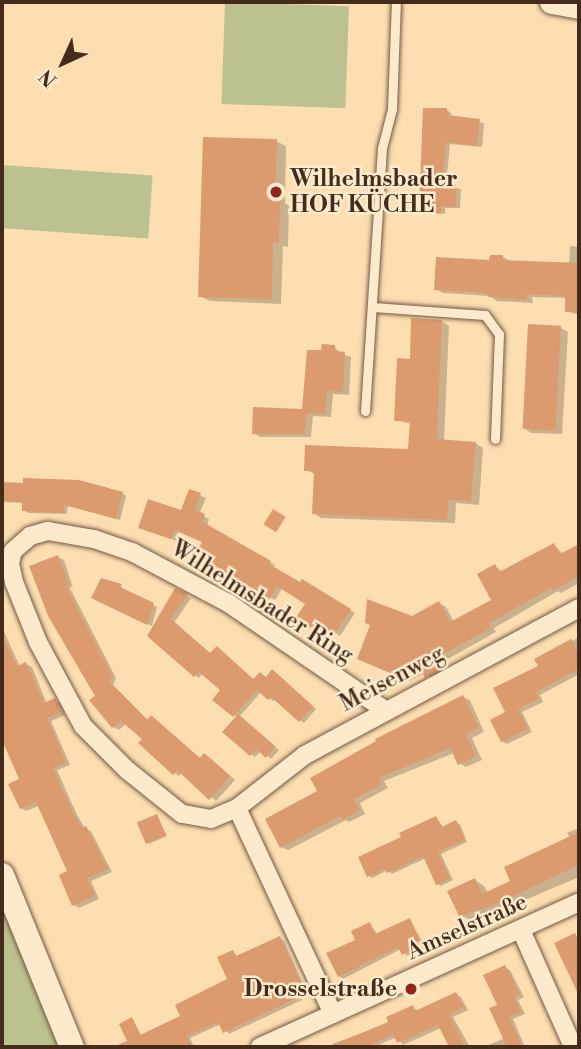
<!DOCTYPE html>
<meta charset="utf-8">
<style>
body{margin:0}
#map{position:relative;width:581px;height:1049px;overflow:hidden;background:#fcdeb1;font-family:"Libre Bodoni",serif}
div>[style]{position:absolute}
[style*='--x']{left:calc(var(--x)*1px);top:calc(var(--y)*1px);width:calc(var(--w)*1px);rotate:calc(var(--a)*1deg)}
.green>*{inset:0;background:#bbc28f;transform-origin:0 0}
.shadow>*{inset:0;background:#0003}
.building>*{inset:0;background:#dc9b6e;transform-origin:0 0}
.roads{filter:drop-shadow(0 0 2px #735841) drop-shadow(0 0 2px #735841)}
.lane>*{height:9px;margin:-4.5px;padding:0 4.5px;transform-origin:4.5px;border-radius:4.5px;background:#fdeacc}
.street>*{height:18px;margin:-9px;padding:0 9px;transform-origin:9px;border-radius:9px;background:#fdeacc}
.secondary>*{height:24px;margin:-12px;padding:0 12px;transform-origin:12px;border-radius:12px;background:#fdeacc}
.dots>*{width:19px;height:19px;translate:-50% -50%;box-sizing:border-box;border:4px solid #fdeacc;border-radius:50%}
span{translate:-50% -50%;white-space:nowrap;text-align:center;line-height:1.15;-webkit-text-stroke:5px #fdeacc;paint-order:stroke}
.poi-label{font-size:23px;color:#452b1c;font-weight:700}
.left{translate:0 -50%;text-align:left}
.right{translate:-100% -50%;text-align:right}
.street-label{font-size:23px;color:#452b1c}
.frame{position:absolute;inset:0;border:4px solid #452b1c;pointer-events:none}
.north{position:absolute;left:28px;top:28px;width:70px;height:70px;-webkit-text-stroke:5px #fdeacc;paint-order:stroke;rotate:225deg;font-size:19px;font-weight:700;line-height:28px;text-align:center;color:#452b1c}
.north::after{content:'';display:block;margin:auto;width:24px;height:32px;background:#452b1c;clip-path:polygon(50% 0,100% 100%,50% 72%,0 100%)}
</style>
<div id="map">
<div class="green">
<div style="left:225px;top:2px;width:124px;height:102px;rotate:2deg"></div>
<div style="left:2px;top:165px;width:151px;height:63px;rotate:4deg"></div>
<div style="clip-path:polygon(2px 898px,63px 1047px,2px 1047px)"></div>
</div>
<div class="shadow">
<div style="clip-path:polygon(447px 110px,451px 113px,451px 117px,484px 123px,482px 147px,450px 144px,446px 186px,461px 189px,460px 208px,445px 208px,445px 214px,425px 213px,421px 211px)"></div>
<div style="clip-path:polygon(276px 141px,286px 146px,285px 203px,289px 206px,288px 247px,283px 246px,281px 304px,210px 301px,200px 296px)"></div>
<div style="clip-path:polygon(570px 246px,579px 247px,579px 315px,566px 311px,567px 298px,532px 297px,533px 303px,497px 301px,490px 296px,443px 293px,436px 289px,503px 257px,510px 261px,569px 265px)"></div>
<div style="clip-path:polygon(442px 321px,449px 326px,444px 441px,475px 443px,483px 448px,479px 505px,456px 503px,455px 523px,321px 518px,313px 513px,315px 474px,306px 470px,410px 451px,411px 424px,396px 420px,411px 361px)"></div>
<div style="clip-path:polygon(561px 328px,568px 332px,562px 434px,531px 433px,524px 428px)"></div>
<div style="clip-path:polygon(335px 347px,341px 354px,351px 357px,349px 395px,333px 394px,331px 417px,313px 416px,311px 437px,260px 437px,254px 433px,304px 411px,323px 352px)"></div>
<div style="clip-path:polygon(2px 484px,122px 493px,126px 496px,120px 520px,68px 505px,67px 514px,28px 513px,24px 510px,24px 503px,2px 502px)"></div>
<div style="clip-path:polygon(190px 491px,206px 498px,199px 514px,209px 519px,207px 526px,275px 565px,273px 568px,300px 584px,302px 581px,355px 613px,340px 636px,320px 624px,317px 630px,298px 618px,307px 603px,283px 587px,275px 600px,198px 554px,205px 542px,179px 531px,177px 541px,145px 530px,182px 512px)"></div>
<div style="clip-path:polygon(554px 545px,563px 554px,579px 546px,579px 583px,561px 593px,558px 591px,494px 628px,496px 632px,439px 664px,444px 674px,433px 680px,425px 673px,410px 681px,365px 662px,412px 618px,439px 603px,446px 607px,454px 622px,494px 601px,495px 566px,503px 572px)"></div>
<div style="clip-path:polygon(58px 557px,64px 560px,73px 588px,69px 586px,116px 678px,113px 685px,149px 721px,201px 759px,205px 755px,210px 758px,235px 780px,216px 801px,182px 773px,179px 776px,174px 773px,127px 723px,119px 730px,113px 727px,50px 615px)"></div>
<div style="clip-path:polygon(102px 580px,121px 586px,124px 591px,157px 607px,152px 626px,98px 600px)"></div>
<div style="clip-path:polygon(176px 590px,191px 598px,174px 623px,211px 654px,254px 681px,277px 674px,316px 709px,304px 723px,275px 699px,273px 701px,261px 692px,239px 717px,279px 750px,271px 759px,261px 751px,255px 757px,251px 754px,237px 717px,214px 699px,222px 690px,203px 673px,199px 678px,195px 675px,149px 635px)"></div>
<div style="clip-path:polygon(2px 627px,20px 667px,26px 664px,32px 667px,47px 704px,55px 700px,60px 703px,65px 715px,51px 721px,70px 765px,57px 770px,77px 815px,85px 828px,91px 831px,112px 872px,91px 881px,99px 899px,79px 908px,74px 905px,70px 872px,39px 806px,26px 811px,21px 808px,21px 780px,2px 740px)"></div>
<div style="clip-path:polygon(579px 637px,579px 674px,540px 695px,543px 702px,522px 712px,532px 732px,507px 744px,502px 741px,508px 713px,540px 667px,537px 660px)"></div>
<div style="clip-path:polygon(463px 697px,470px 700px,484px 732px,472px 738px,482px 760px,466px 767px,459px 763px,454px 753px,384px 781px,388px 788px,360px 803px,365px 814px,349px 822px,346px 820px,288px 850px,281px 847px,320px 792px)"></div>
<div style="clip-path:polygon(157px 816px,167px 836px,149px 844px,147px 843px)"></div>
<div style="clip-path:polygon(436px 818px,444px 828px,456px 822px,460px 824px,467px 842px,441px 854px,453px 880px,441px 886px,437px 884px,426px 858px,392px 874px,388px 870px,372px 878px,369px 876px,404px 838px)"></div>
<div style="clip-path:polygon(579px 828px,579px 877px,478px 920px,470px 920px,460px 915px,475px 880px,484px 886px,488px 893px,513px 882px,570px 838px,567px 833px)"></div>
<div style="clip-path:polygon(410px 920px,426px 948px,407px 956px,401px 949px,343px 979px,339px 976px,370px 924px,378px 935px)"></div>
<div style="clip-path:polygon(280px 938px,284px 941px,305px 988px,298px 991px,302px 1000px,229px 1034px,221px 1024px,190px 1038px,194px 1047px,132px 1047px,122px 1025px,132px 1019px,142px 1036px,182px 1017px,229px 980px,233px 952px,238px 957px)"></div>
<div style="clip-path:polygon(505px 967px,510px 970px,524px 997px,518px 1000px,525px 1014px,513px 1019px,525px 1047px,484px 1047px,505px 1038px,499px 1006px)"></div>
<div style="clip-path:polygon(456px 994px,461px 997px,468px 1010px,453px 1017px,470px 1047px,449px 1047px,441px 1028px,403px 1045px,397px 1037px,374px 1047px,334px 1047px,332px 1044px,390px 1023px,412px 1007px,419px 1011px)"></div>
</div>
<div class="building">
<div style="clip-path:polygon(423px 108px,447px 108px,447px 115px,480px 119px,477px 146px,446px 142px,442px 184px,456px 184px,456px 207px,441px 206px,441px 213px,419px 212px)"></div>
<div style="clip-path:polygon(203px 137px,277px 139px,275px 198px,280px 199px,279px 242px,273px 242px,272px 299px,198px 297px)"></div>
<div style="clip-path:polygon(490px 255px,503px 255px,503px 260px,579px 263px,579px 312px,565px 312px,565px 296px,526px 294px,527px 300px,488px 297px,488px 293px,434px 290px,436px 257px,489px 260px)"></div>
<div style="clip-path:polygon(411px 318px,442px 320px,437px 439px,476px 442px,471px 501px,448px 500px,447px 520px,312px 514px,314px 471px,304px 471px,305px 445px,408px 449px,410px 421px,394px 421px,397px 358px,410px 359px)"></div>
<div style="left:528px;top:324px;width:33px;height:105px;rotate:3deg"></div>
<div style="clip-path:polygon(322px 344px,335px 345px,335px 351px,345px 352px,343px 392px,327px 391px,325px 414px,307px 413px,305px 434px,252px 434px,253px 407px,302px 409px,307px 350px,321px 350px)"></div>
<div style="clip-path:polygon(23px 478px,79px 480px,123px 492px,116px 519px,64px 505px,63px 513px,22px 511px,22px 502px,2px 501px,2px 482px,23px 483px)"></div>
<div style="clip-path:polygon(189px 489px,201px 493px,195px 510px,205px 514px,203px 522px,271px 561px,269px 564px,300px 582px,302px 579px,351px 609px,334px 635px,315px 622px,311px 628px,295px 619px,305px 604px,277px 586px,270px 599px,195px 554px,202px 542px,174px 530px,171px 539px,138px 528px,148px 499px,181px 510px)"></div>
<div style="left:273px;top:509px;width:15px;height:18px;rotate:32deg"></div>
<div style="clip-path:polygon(554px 543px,560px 554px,579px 544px,579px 576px,553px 590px,552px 587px,488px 624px,491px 628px,433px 660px,439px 670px,425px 678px,420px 668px,402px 678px,357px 659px,370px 625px,365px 623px,367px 599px,412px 616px,439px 601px,450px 622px,491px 600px,477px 574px,495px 564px,499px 572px)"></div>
<div style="clip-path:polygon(58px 555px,70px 588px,66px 586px,111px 674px,112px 678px,109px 681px,147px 720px,151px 715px,200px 758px,204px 753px,230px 776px,209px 800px,177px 770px,173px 775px,138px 743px,142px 739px,121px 721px,112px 728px,89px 700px,95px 696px,48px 616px,29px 566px)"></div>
<div style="clip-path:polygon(101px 578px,122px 584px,120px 587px,154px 603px,147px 625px,91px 598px)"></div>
<div style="clip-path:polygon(175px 588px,188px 594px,171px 619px,210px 653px,217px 646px,253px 679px,260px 672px,266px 677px,272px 669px,313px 706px,299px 722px,271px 697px,268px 700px,257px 690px,233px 717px,212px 700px,220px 690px,199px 672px,194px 677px,147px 636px)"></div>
<div style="clip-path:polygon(2px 635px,17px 666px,26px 662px,44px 703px,55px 698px,61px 712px,47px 718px,66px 762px,53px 768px,72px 811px,82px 828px,86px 826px,108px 869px,87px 878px,95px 896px,72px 906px,59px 875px,67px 871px,36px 802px,20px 809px,8px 784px,19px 779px,2px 740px)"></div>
<div style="clip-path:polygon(571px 639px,579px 654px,579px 669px,536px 692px,539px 699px,518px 709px,528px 729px,501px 742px,490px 720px,505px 712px,493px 688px,538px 666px,534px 659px)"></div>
<div style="clip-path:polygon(463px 695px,479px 728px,466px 734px,476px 756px,458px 765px,450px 748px,379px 778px,382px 784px,354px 799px,360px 810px,341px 820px,340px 816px,280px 848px,265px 819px,317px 791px,310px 778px,376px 741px,375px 739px)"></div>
<div style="clip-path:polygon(238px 714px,275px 746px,266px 758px,256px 749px,250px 756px,222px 732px)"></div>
<div style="left:157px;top:814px;width:23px;height:22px;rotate:67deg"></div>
<div style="clip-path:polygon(436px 816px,442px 827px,456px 820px,465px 840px,438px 852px,450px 879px,436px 885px,423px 856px,387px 873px,385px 869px,367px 877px,358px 857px,401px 837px,399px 833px)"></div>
<div style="clip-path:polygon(579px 832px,579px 865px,494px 905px,459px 916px,447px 891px,475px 878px,482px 894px,510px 881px,504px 867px)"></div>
<div style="clip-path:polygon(410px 918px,422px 946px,402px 955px,398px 947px,338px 977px,326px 953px,355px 940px,351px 931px,370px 922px,375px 934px)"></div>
<div style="clip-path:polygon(575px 933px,579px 942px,579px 996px,554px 943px)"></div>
<div style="clip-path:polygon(280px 936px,302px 985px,295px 989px,299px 997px,223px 1033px,218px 1022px,187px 1036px,192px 1047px,113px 1047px,127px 1041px,119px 1024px,132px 1017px,140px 1035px,180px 1016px,175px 1005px,227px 979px,217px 957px,233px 950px,236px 956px)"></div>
<div style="clip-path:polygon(505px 965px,520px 994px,514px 997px,521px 1012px,509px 1017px,522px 1047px,507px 1047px,489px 1008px,497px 1005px,483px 975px)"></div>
<div style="clip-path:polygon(456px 992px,464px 1007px,449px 1014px,465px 1047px,449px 1047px,438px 1025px,397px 1043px,393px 1034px,367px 1047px,328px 1047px,388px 1022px,386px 1017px,413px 1005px,415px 1011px)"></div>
</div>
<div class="roads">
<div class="lane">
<div style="--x:373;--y:307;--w:112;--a:4.1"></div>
<div style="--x:485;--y:315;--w:24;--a:54"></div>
<div style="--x:499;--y:334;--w:105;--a:92.2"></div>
<div style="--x:365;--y:411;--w:264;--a:-86.3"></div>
<div style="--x:382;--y:148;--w:40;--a:-75.6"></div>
<div style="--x:392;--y:109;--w:107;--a:-87.9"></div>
</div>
<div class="street">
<div style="--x:237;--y:808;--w:86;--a:-37.9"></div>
<div style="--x:305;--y:755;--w:311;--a:-28.2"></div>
<div style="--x:521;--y:930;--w:128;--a:66"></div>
<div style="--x:333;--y:1014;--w:227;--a:-115"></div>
<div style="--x:237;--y:808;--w:28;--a:157"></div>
<div style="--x:211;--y:819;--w:29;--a:-170"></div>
<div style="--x:182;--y:814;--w:70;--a:-141.3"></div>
<div style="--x:127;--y:770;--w:62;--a:-135"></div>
<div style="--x:83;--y:726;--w:95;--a:-118.2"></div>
<div style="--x:38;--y:642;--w:65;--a:-111.8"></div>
<div style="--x:14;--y:582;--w:19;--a:-102"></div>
<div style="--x:10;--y:563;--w:12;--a:-76"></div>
<div style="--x:13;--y:551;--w:23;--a:-41"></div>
<div style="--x:30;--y:536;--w:19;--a:-16"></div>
<div style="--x:48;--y:531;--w:47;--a:9.9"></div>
<div style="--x:94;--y:539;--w:40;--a:18.9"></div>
<div style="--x:132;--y:552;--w:109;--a:28"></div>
<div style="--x:228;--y:603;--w:190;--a:34.3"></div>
<div style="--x:260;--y:1047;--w:350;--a:-24.4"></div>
</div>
<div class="secondary">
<div style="--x:552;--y:2;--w:27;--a:10"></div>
<div style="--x:2;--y:875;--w:186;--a:67.9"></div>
</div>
</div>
<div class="dots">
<div style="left:276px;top:192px;background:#8f2418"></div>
<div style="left:411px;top:989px;background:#8f2418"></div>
</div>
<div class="poi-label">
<span class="left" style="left:290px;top:192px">Wilhelmsbader<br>HOF KÜCHE</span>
<span class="right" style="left:397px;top:989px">Drosselstraße</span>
</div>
<div class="street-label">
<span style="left:262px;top:602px;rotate:32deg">Wilhelmsbader Ring</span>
<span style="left:392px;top:679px;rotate:-28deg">Meisenweg</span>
<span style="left:467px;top:927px;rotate:-24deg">Amselstraße</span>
</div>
<div class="frame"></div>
<div class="north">N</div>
</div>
